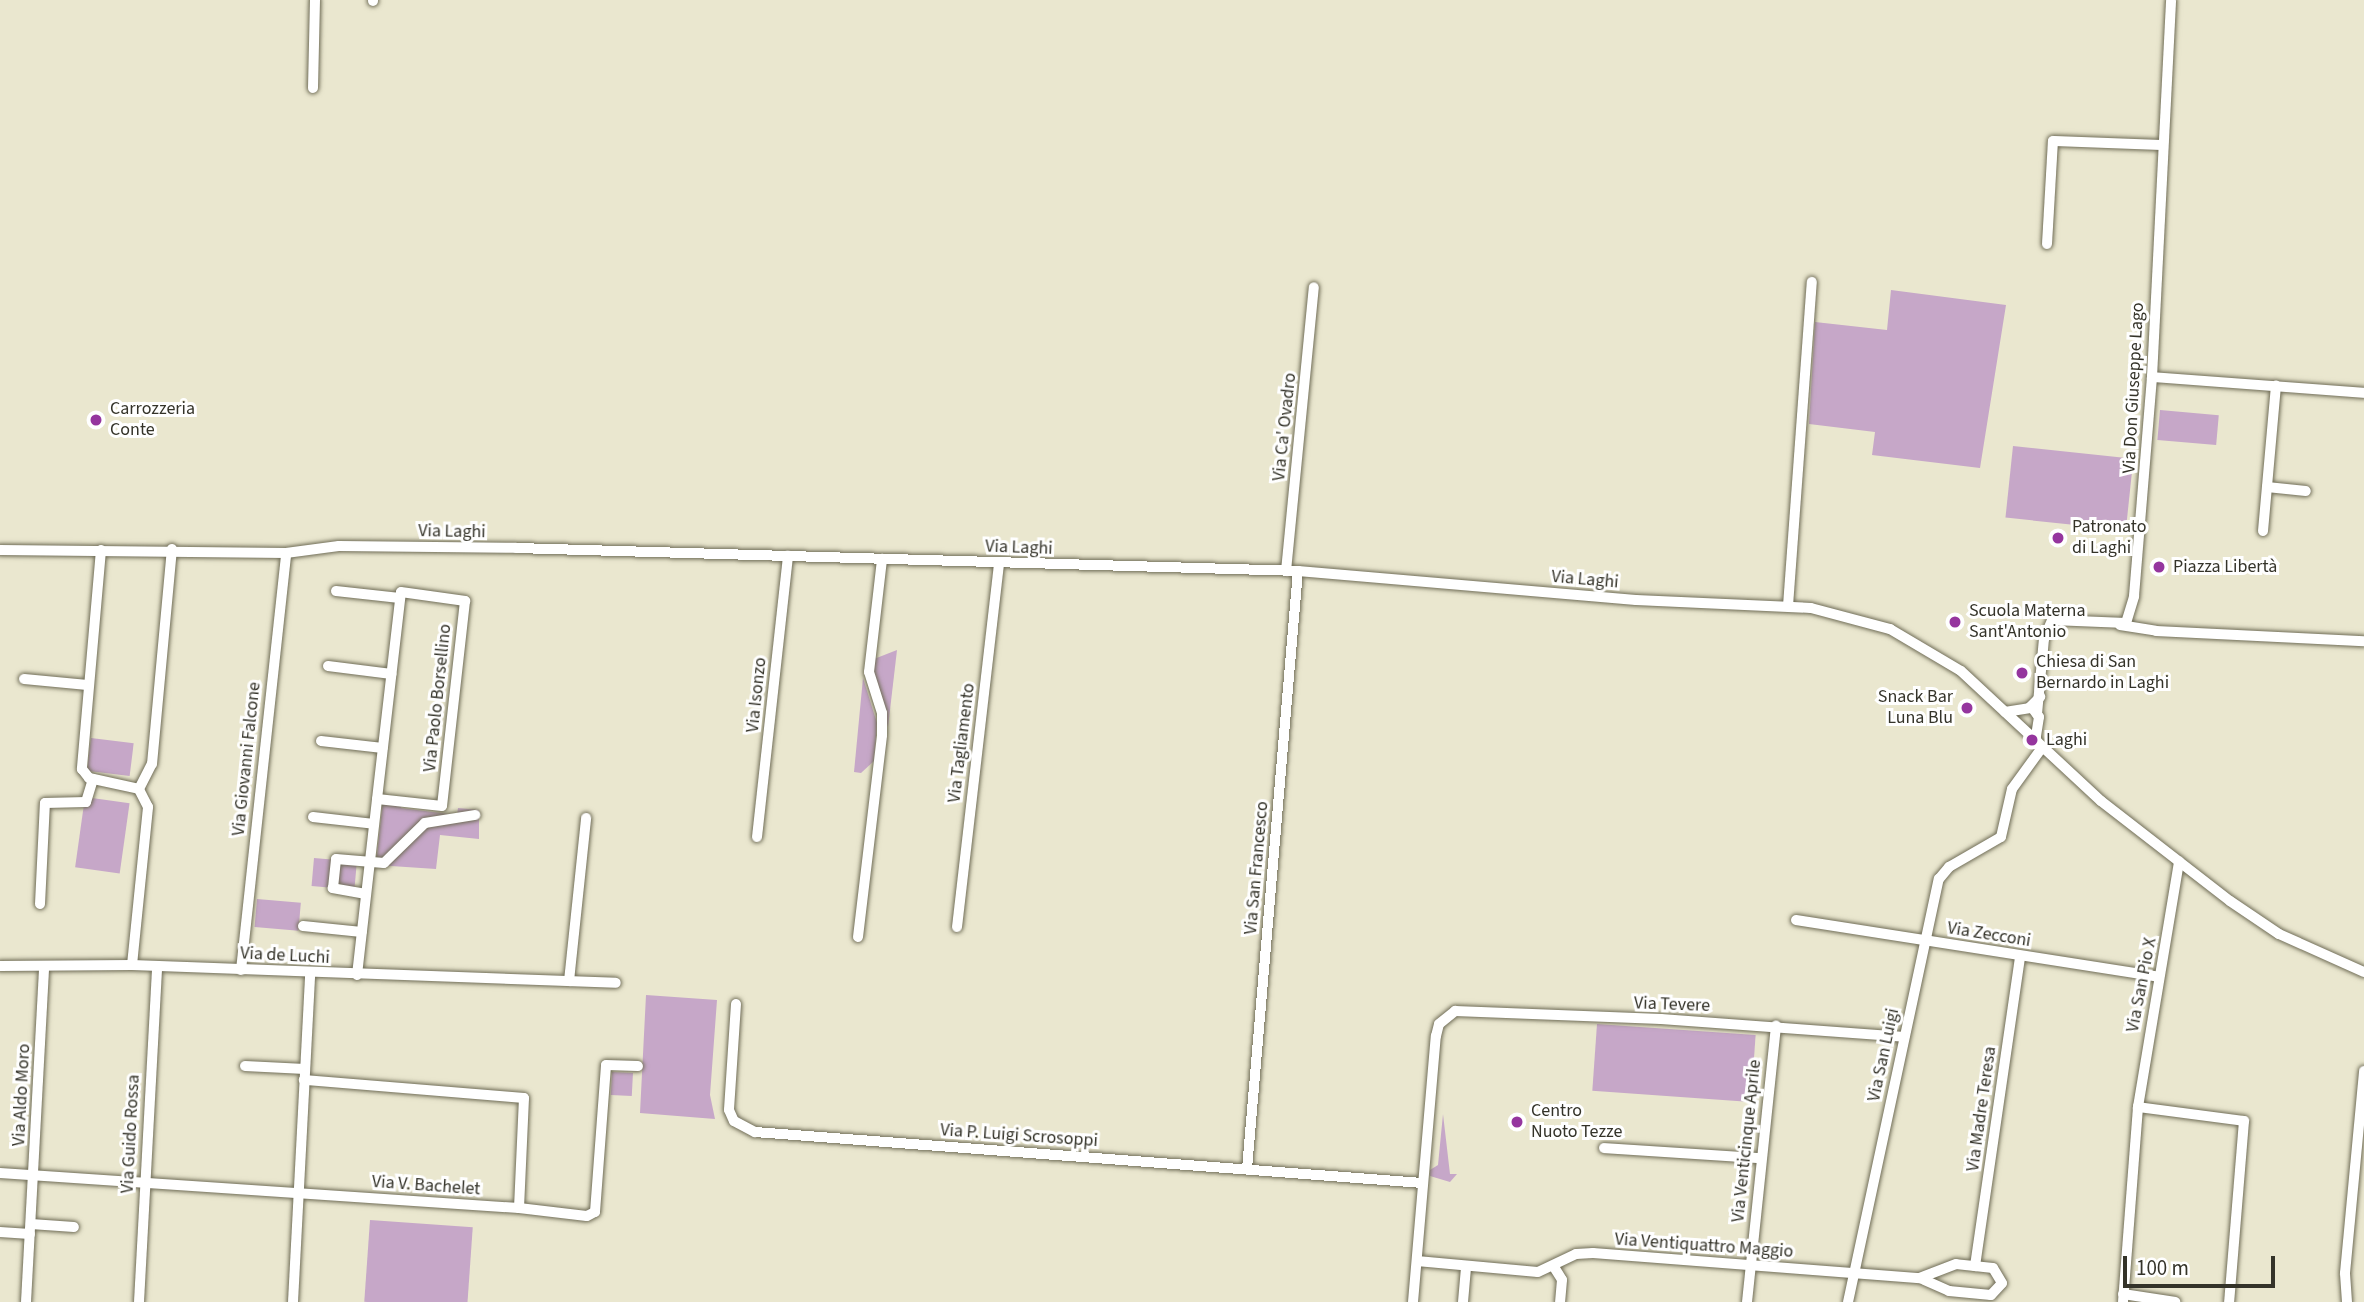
<!DOCTYPE html>
<meta charset="utf-8">
<style>
body{margin:0}
#map{position:relative;width:2364px;height:1302px;overflow:hidden;background:#eae7cf;font-family:"Source Sans 3",sans-serif}
div>[style]{position:absolute}
[style*='--x']{left:calc(var(--x)*1px);top:calc(var(--y)*1px);width:calc(var(--w)*1px);rotate:calc(var(--a)*1deg)}
.green>*{inset:0;background:#c6a7c8;transform-origin:0 0}
.roads{filter:drop-shadow(0 0 2px #706d57) drop-shadow(0 0 2px #706d57)}
.minor>*{height:10px;margin:-5px;padding:0 5px;transform-origin:5px;border-radius:5px;background:#fff}
.dots>*{width:19px;height:19px;translate:-50% -50%;box-sizing:border-box;border:4px solid #fff;border-radius:50%}
span{translate:-50% -50%;white-space:nowrap;text-align:center;line-height:1.15;-webkit-text-stroke:6px #fff;paint-order:stroke}
.street-label{font-size:18px;color:#343329}
.poi-label{font-size:18px;color:#343329}
.left{translate:0 -50%;text-align:left}
.right{translate:-100% -50%;text-align:right}
.scale{position:absolute;left:2123px;top:1256px;width:152px;height:32px;box-sizing:border-box;border:4px solid #343329;border-top:0;padding-left:9px;font-size:21px;line-height:24px;white-space:nowrap;color:#343329;-webkit-text-stroke:5px #fff;paint-order:stroke}
</style>
<div id="map">
<div class="green">
<div style="clip-path:polygon(1891px 290px,2006px 305px,1980px 468px,1872px 455px,1875px 432px,1809px 424px,1815px 322px,1887px 330px)"></div>
<div style="left:2160px;top:410px;width:59px;height:30px;rotate:5deg"></div>
<div style="left:2013px;top:446px;width:121px;height:72px;rotate:6deg"></div>
<div style="clip-path:polygon(897px 650px,888px 727px,874px 677px,874px 659px)"></div>
<div style="clip-path:polygon(863px 678px,877px 723px,874px 761px,861px 773px,854px 772px)"></div>
<div style="left:91px;top:738px;width:43px;height:33px;rotate:7deg"></div>
<div style="left:85px;top:797px;width:45px;height:71px;rotate:8deg"></div>
<div style="clip-path:polygon(383px 799px,401px 803px,401px 808px,457px 815px,458px 808px,479px 810px,479px 839px,440px 835px,436px 869px,376px 865px)"></div>
<div style="left:314px;top:858px;width:43px;height:28px;rotate:5deg"></div>
<div style="left:257px;top:899px;width:44px;height:28px;rotate:5deg"></div>
<div style="clip-path:polygon(646px 995px,717px 1000px,710px 1095px,715px 1119px,640px 1113px)"></div>
<div style="left:1597px;top:1024px;width:159px;height:67px;rotate:4deg"></div>
<div style="left:612px;top:1072px;width:21px;height:23px;rotate:3deg"></div>
<div style="clip-path:polygon(1443px 1114px,1450px 1174px,1457px 1174px,1450px 1182px,1430px 1176px,1430px 1170px,1438px 1165px)"></div>
<div style="left:370px;top:1220px;width:103px;height:82px;rotate:4deg"></div>
</div>
<div class="roads">
<div class="minor">
<div style="--x:373;--y:0;--w:1;--a:90"></div>
<div style="--x:313;--y:88;--w:88;--a:-88.7"></div>
<div style="--x:2047;--y:244;--w:103;--a:-86.7"></div>
<div style="--x:2053;--y:141;--w:110;--a:2.1"></div>
<div style="--x:2152;--y:377;--w:213;--a:4.3"></div>
<div style="--x:2267;--y:487;--w:39;--a:6"></div>
<div style="--x:2263;--y:531;--w:146;--a:-84.9"></div>
<div style="--x:0;--y:550;--w:286;--a:0.6"></div>
<div style="--x:286;--y:553;--w:53;--a:-7.5"></div>
<div style="--x:339;--y:546;--w:177;--a:0.6"></div>
<div style="--x:516;--y:548;--w:782;--a:1.68"></div>
<div style="--x:1298;--y:571;--w:339;--a:4.9"></div>
<div style="--x:1636;--y:600;--w:175;--a:2.6"></div>
<div style="--x:1811;--y:608;--w:82;--a:14.9"></div>
<div style="--x:1890;--y:629;--w:82;--a:30.6"></div>
<div style="--x:1961;--y:671;--w:191;--a:42.9"></div>
<div style="--x:2101;--y:801;--w:163;--a:37.8"></div>
<div style="--x:2230;--y:901;--w:59;--a:34"></div>
<div style="--x:2279;--y:934;--w:93;--a:24.1"></div>
<div style="--x:101;--y:550;--w:220;--a:95"></div>
<div style="--x:82;--y:769;--w:11;--a:52"></div>
<div style="--x:89;--y:778;--w:51;--a:12.4"></div>
<div style="--x:1286;--y:571;--w:285;--a:-84.4"></div>
<div style="--x:336;--y:591;--w:64;--a:6.2"></div>
<div style="--x:1788;--y:606;--w:325;--a:-85.8"></div>
<div style="--x:2120;--y:625;--w:36;--a:9"></div>
<div style="--x:2156;--y:631;--w:208;--a:2.8"></div>
<div style="--x:328;--y:666;--w:64;--a:7.2"></div>
<div style="--x:24;--y:679;--w:64;--a:5.4"></div>
<div style="--x:2033;--y:709;--w:10;--a:53"></div>
<div style="--x:2039;--y:717;--w:24;--a:99"></div>
<div style="--x:2005;--y:712;--w:24;--a:-9"></div>
<div style="--x:2029;--y:708;--w:16;--a:-45"></div>
<div style="--x:2037;--y:714;--w:75;--a:-84.7"></div>
<div style="--x:2044;--y:639;--w:21;--a:-67"></div>
<div style="--x:2052;--y:620;--w:74;--a:2.3"></div>
<div style="--x:2126;--y:623;--w:28;--a:-73"></div>
<div style="--x:2134;--y:596;--w:220;--a:-85.3"></div>
<div style="--x:2152;--y:377;--w:377;--a:-87.1"></div>
<div style="--x:321;--y:741;--w:62;--a:6.4"></div>
<div style="--x:139;--y:789;--w:28;--a:-63"></div>
<div style="--x:152;--y:764;--w:216;--a:-84.7"></div>
<div style="--x:313;--y:817;--w:61;--a:6.5"></div>
<div style="--x:757;--y:837;--w:283;--a:-83.7"></div>
<div style="--x:366;--y:894;--w:34;--a:-170"></div>
<div style="--x:333;--y:888;--w:29;--a:-84"></div>
<div style="--x:336;--y:859;--w:48;--a:4.8"></div>
<div style="--x:384;--y:863;--w:57;--a:-44.3"></div>
<div style="--x:425;--y:823;--w:51;--a:-9.1"></div>
<div style="--x:40;--y:904;--w:101;--a:-87.2"></div>
<div style="--x:45;--y:803;--w:41;--a:-1.4"></div>
<div style="--x:86;--y:802;--w:24;--a:-73"></div>
<div style="--x:1796;--y:920;--w:367;--a:8.9"></div>
<div style="--x:303;--y:926;--w:59;--a:5.8"></div>
<div style="--x:957;--y:927;--w:366;--a:-83.4"></div>
<div style="--x:858;--y:937;--w:203;--a:-83.2"></div>
<div style="--x:882;--y:735;--w:22;--a:-90"></div>
<div style="--x:882;--y:713;--w:43;--a:-107.6"></div>
<div style="--x:869;--y:672;--w:114;--a:-83.4"></div>
<div style="--x:132;--y:965;--w:159;--a:-84.2"></div>
<div style="--x:148;--y:807;--w:20;--a:-117"></div>
<div style="--x:0;--y:966;--w:132;--a:-0.4"></div>
<div style="--x:132;--y:965;--w:484;--a:2.1"></div>
<div style="--x:241;--y:970;--w:419;--a:-83.8"></div>
<div style="--x:357;--y:975;--w:177;--a:-83.5"></div>
<div style="--x:377;--y:799;--w:208;--a:-83.4"></div>
<div style="--x:401;--y:592;--w:65;--a:8"></div>
<div style="--x:465;--y:601;--w:206;--a:96.4"></div>
<div style="--x:442;--y:806;--w:65;--a:-173.9"></div>
<div style="--x:569;--y:981;--w:164;--a:-84"></div>
<div style="--x:736;--y:1004;--w:106;--a:93.8"></div>
<div style="--x:729;--y:1110;--w:12;--a:66"></div>
<div style="--x:734;--y:1121;--w:24;--a:28"></div>
<div style="--x:755;--y:1132;--w:670;--a:4.37"></div>
<div style="--x:245;--y:1066;--w:60;--a:2.9"></div>
<div style="--x:2138;--y:1107;--w:107;--a:7.5"></div>
<div style="--x:2244;--y:1121;--w:182;--a:94.7"></div>
<div style="--x:1604;--y:1148;--w:156;--a:3.7"></div>
<div style="--x:1247;--y:1169;--w:600;--a:-85.13"></div>
<div style="--x:0;--y:1173;--w:520;--a:3.86"></div>
<div style="--x:519;--y:1208;--w:110;--a:-87.4"></div>
<div style="--x:524;--y:1098;--w:221;--a:-175.3"></div>
<div style="--x:519;--y:1208;--w:68;--a:6.7"></div>
<div style="--x:587;--y:1216;--w:9;--a:-27"></div>
<div style="--x:595;--y:1212;--w:147;--a:-85.7"></div>
<div style="--x:606;--y:1065;--w:32;--a:2"></div>
<div style="--x:31;--y:1224;--w:43;--a:4"></div>
<div style="--x:0;--y:1232;--w:30;--a:4"></div>
<div style="--x:1417;--y:1261;--w:121;--a:5.2"></div>
<div style="--x:1538;--y:1272;--w:42;--a:-25.3"></div>
<div style="--x:1576;--y:1254;--w:17;--a:-3"></div>
<div style="--x:1593;--y:1253;--w:328;--a:4.4"></div>
<div style="--x:1920;--y:1278;--w:32;--a:24"></div>
<div style="--x:1949;--y:1291;--w:42;--a:5.4"></div>
<div style="--x:1991;--y:1295;--w:16;--a:-47"></div>
<div style="--x:2002;--y:1283;--w:17;--a:-121"></div>
<div style="--x:1993;--y:1268;--w:37;--a:-174"></div>
<div style="--x:1956;--y:1264;--w:39;--a:159"></div>
<div style="--x:1975;--y:1266;--w:313;--a:-81.7"></div>
<div style="--x:1554;--y:1267;--w:15;--a:58"></div>
<div style="--x:1562;--y:1280;--w:22;--a:95"></div>
<div style="--x:2123;--y:1294;--w:53;--a:8.7"></div>
<div style="--x:26;--y:1302;--w:335;--a:-86.9"></div>
<div style="--x:139;--y:1302;--w:335;--a:-86.9"></div>
<div style="--x:293;--y:1302;--w:327;--a:-87"></div>
<div style="--x:1413;--y:1302;--w:267;--a:-85.1"></div>
<div style="--x:1436;--y:1036;--w:12;--a:-76"></div>
<div style="--x:1439;--y:1024;--w:21;--a:-39"></div>
<div style="--x:1455;--y:1011;--w:206;--a:2.2"></div>
<div style="--x:1661;--y:1019;--w:244;--a:4.2"></div>
<div style="--x:1463;--y:1302;--w:36;--a:-85"></div>
<div style="--x:1747;--y:1302;--w:278;--a:-84"></div>
<div style="--x:1848;--y:1302;--w:433;--a:-77.9"></div>
<div style="--x:1939;--y:879;--w:16;--a:-50"></div>
<div style="--x:1949;--y:867;--w:60;--a:-30"></div>
<div style="--x:2001;--y:837;--w:49;--a:-77.1"></div>
<div style="--x:2012;--y:789;--w:49;--a:-54.1"></div>
<div style="--x:2123;--y:1302;--w:196;--a:-85.6"></div>
<div style="--x:2138;--y:1107;--w:249;--a:-80.5"></div>
<div style="--x:2347;--y:1302;--w:29;--a:-94"></div>
<div style="--x:2345;--y:1273;--w:203;--a:-84.6"></div>
</div>
</div>
<div class="dots">
<div style="left:96px;top:420px;background:#95359e"></div>
<div style="left:2058px;top:538px;background:#95359e"></div>
<div style="left:2159px;top:567px;background:#95359e"></div>
<div style="left:1955px;top:622px;background:#95359e"></div>
<div style="left:2022px;top:673px;background:#95359e"></div>
<div style="left:1967px;top:708px;background:#95359e"></div>
<div style="left:2032px;top:740px;background:#95359e"></div>
<div style="left:1517px;top:1122px;background:#95359e"></div>
</div>
<div class="street-label">
<span style="left:2134px;top:388px;rotate:-87deg">Via Don Giuseppe Lago</span>
<span style="left:1285px;top:427px;rotate:-84deg">Via Ca' Ovadro</span>
<span style="left:452px;top:532px;rotate:1deg">Via Laghi</span>
<span style="left:1019px;top:548px;rotate:2deg">Via Laghi</span>
<span style="left:1585px;top:580px;rotate:5deg">Via Laghi</span>
<span style="left:757px;top:695px;rotate:-84deg">Via Isonzo</span>
<span style="left:438px;top:698px;rotate:-84deg">Via Paolo Borsellino</span>
<span style="left:962px;top:743px;rotate:-83deg">Via Tagliamento</span>
<span style="left:247px;top:759px;rotate:-84deg">Via Giovanni Falcone</span>
<span style="left:1257px;top:868px;rotate:-85deg">Via San Francesco</span>
<span style="left:1989px;top:935px;rotate:9deg">Via Zecconi</span>
<span style="left:285px;top:956px;rotate:3deg">Via de Luchi</span>
<span style="left:2142px;top:985px;rotate:-79deg">Via San Pio X</span>
<span style="left:1672px;top:1005px;rotate:2deg">Via Tevere</span>
<span style="left:1884px;top:1055px;rotate:-78deg">Via San Luigi</span>
<span style="left:22px;top:1095px;rotate:-87deg">Via Aldo Moro</span>
<span style="left:1982px;top:1109px;rotate:-82deg">Via Madre Teresa</span>
<span style="left:131px;top:1134px;rotate:-87deg">Via Guido Rossa</span>
<span style="left:1019px;top:1136px;rotate:4deg">Via P. Luigi Scrosoppi</span>
<span style="left:1747px;top:1141px;rotate:-84deg">Via Venticinque Aprile</span>
<span style="left:426px;top:1186px;rotate:4deg">Via V. Bachelet</span>
<span style="left:1704px;top:1246px;rotate:4deg">Via Ventiquattro Maggio</span>
</div>
<div class="poi-label">
<span class="left" style="left:110px;top:420px">Carrozzeria<br>Conte</span>
<span class="left" style="left:2072px;top:538px">Patronato<br>di Laghi</span>
<span class="left" style="left:2173px;top:567px">Piazza Libertà</span>
<span class="left" style="left:1969px;top:622px">Scuola Materna<br>Sant'Antonio</span>
<span class="left" style="left:2036px;top:673px">Chiesa di San<br>Bernardo in Laghi</span>
<span class="right" style="left:1953px;top:708px">Snack Bar<br>Luna Blu</span>
<span class="left" style="left:2046px;top:740px">Laghi</span>
<span class="left" style="left:1531px;top:1122px">Centro<br>Nuoto Tezze</span>
</div>
<div class="scale">100 m</div>
</div>
